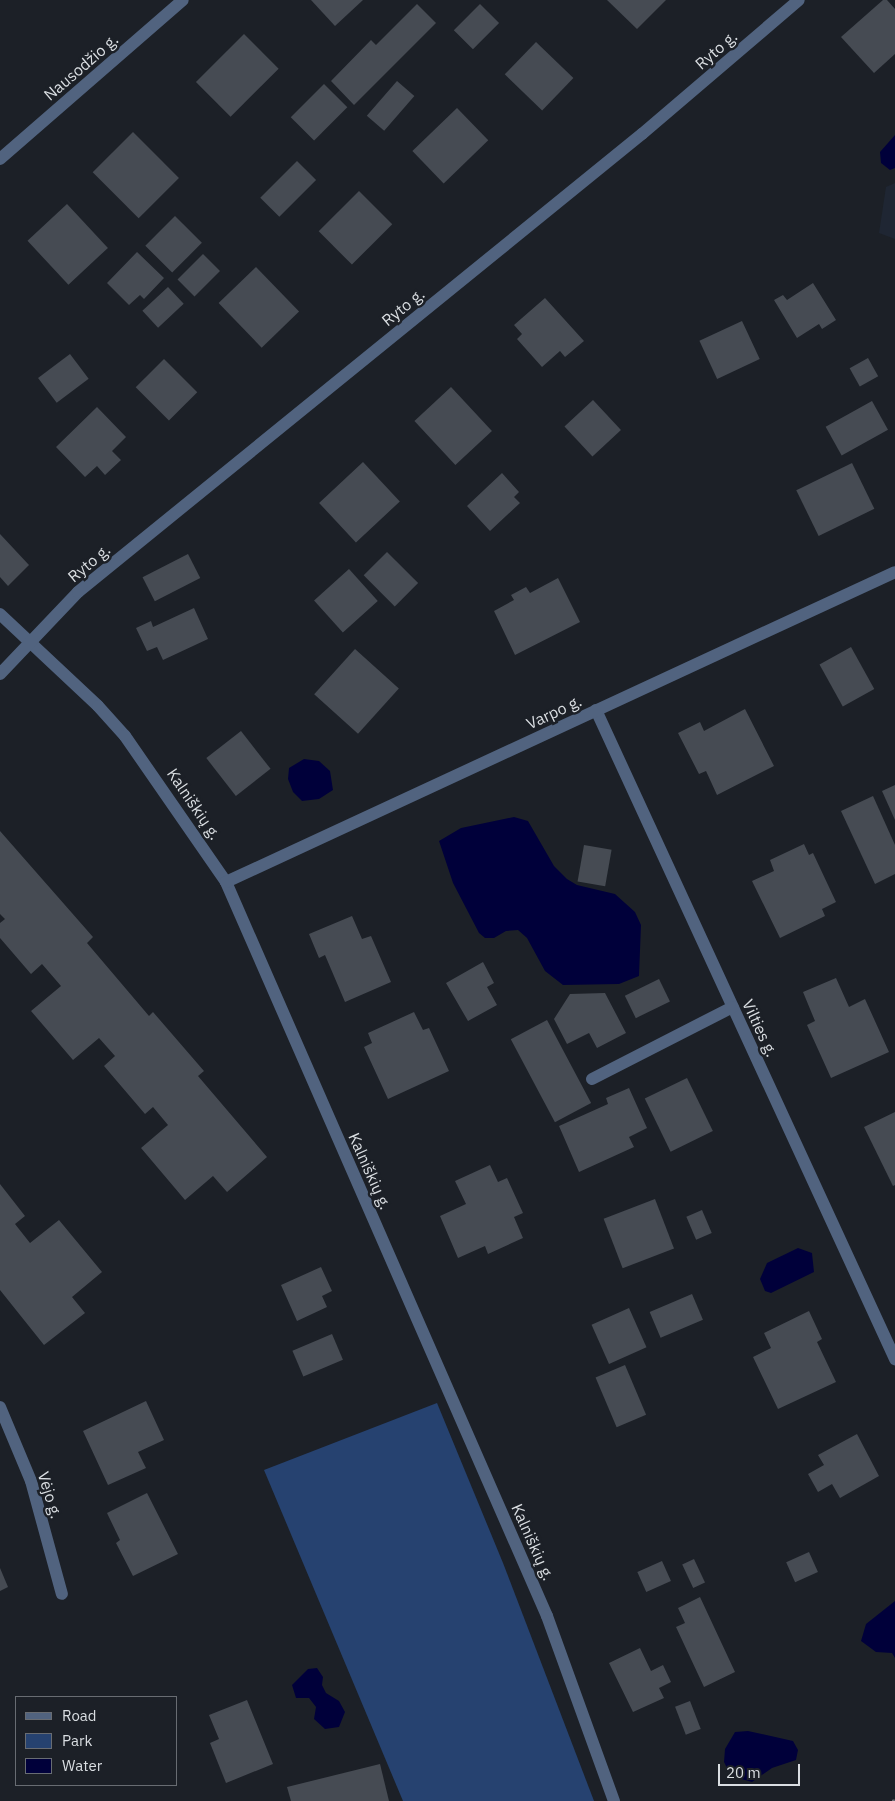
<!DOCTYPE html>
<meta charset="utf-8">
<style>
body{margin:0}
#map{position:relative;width:895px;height:1801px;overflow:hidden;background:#1c2027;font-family:"IBM Plex Sans",sans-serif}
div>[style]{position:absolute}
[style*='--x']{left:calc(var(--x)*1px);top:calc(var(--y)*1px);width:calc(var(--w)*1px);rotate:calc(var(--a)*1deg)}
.built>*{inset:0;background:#1f2633}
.green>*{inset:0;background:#264270}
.water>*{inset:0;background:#00003a}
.building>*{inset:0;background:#464b53;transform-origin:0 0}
.path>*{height:3px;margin-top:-1.5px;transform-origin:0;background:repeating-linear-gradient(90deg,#6f7379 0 4px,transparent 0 6.5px)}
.minor>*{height:12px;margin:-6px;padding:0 6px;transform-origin:6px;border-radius:6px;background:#51637f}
span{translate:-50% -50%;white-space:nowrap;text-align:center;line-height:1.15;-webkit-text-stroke:5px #1c2027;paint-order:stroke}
.street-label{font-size:16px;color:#dadee2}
.legend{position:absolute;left:15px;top:1696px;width:162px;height:90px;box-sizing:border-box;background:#1c2027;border:1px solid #686c72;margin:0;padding:6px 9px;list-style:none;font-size:15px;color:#dadee2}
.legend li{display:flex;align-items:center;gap:10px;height:25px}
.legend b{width:25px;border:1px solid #686c72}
.scale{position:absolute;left:718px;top:1764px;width:82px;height:22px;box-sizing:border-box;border:2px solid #dadee2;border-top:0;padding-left:6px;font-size:15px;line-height:18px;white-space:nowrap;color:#dadee2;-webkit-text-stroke:4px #1c2027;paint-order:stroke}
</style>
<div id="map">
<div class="built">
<div style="clip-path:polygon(895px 183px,895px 239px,879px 233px,886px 187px)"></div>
</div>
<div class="green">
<div style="clip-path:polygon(437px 1403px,503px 1563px,594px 1801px,403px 1801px,264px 1470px)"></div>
</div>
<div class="water">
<div style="clip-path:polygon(895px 135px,895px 168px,890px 170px,881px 163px,880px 152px)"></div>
<div style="clip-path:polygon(304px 759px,319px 761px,330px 771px,333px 790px,319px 799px,302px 801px,293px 792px,288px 779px,289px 768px)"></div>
<div style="clip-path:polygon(514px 817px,528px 821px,554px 866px,567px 879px,577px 885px,615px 894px,635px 912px,641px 925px,639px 976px,619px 984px,563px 985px,545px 971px,527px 938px,518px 930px,506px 931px,494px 938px,485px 938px,479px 933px,453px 883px,439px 841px,461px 828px)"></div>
<div style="clip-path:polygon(798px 1248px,812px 1253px,814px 1272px,771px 1293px,765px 1291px,760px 1279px,767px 1263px)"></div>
<div style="clip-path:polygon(895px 1601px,895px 1658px,892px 1653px,876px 1652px,861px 1641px,866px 1624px)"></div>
<div style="clip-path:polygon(317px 1668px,323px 1677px,322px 1685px,326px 1693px,339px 1701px,345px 1712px,339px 1727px,325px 1729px,314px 1719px,316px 1707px,309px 1698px,296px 1698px,292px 1685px,308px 1669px)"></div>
<div style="clip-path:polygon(748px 1731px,793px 1741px,798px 1750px,796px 1760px,772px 1768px,752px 1782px,731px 1776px,724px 1762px,725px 1749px,735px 1732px)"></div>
</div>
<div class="building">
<div style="clip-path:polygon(311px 0,363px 0,335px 26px)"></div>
<div style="clip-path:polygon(607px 0,666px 0,637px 29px)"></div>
<div style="clip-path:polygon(883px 0,887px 0,895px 9px,895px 54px,874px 73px,841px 37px)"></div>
<div style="clip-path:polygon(417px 4px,436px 23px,354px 105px,331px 81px,371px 40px,376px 45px)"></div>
<div style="left:480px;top:4px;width:27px;height:37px;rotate:45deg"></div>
<div style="left:244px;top:34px;width:49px;height:68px;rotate:45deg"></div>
<div style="left:536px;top:42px;width:52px;height:45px;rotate:44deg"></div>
<div style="left:397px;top:81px;width:23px;height:46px;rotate:41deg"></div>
<div style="left:324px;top:84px;width:33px;height:47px;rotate:45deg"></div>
<div style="left:457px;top:108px;width:45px;height:62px;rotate:46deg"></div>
<div style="left:133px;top:132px;width:65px;height:57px;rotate:45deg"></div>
<div style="left:297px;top:161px;width:27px;height:52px;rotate:45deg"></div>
<div style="left:359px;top:191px;width:47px;height:57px;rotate:45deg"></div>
<div style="left:67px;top:204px;width:60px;height:54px;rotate:47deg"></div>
<div style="left:175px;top:216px;width:38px;height:42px;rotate:45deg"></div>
<div style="clip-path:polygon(137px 252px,164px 278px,144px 299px,140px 295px,129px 305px,107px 283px)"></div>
<div style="left:203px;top:254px;width:24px;height:36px;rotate:45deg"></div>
<div style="left:256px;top:267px;width:62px;height:52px;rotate:46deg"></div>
<div style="clip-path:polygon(813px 283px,836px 320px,822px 329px,819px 324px,797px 338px,774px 300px,783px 295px,787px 300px)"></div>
<div style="left:168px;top:287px;width:23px;height:35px;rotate:47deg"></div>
<div style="clip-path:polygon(545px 298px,584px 341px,565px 357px,560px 351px,542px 367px,517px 339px,522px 334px,514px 325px)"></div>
<div style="left:742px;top:321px;width:42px;height:47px;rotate:65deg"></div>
<div style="left:70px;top:354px;width:31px;height:40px;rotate:53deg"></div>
<div style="left:868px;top:358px;width:21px;height:21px;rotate:61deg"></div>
<div style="left:164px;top:359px;width:47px;height:40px;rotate:45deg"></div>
<div style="left:451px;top:387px;width:60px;height:50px;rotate:47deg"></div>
<div style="left:593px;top:400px;width:41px;height:39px;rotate:47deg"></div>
<div style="left:872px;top:401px;width:33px;height:53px;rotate:61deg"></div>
<div style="clip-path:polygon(97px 407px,126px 437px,112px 451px,121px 460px,105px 475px,97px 466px,85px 477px,56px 447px)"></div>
<div style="left:363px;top:462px;width:54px;height:60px;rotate:47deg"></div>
<div style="left:852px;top:463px;width:51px;height:62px;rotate:64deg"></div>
<div style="clip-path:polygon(502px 473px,519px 492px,514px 497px,520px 503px,490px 531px,467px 506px)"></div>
<div style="clip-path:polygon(0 534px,29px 565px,8px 586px,0 577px)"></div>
<div style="left:387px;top:552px;width:44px;height:33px;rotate:45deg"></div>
<div style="left:188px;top:554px;width:27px;height:51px;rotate:63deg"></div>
<div style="left:349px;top:569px;width:43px;height:47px;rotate:48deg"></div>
<div style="clip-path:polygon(558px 578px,580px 622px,515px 655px,494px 611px,514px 600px,511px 595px,526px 587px,530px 593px)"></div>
<div style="clip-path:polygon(194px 608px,208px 639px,163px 660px,157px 647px,147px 651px,136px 628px,151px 621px,153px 627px)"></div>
<div style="left:851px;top:647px;width:48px;height:36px;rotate:61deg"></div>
<div style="left:355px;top:649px;width:59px;height:61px;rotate:42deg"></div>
<div style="clip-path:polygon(745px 709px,774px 766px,717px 795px,706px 771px,699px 774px,678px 733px,700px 722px,704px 731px)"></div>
<div style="left:241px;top:731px;width:48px;height:44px;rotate:52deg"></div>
<div style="clip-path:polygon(895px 785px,895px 820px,882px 791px)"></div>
<div style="clip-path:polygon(873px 796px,895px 845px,895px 874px,875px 884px,841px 811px)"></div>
<div style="clip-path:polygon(0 831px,93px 937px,87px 943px,149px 1016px,153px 1012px,204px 1071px,198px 1076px,267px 1157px,227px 1192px,213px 1176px,185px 1200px,141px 1148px,168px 1125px,153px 1107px,145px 1114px,104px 1066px,115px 1056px,99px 1038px,73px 1060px,31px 1011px,61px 986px,42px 964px,31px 974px,0 938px,0 923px,5px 919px,0 914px)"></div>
<div style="clip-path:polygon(804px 844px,809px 855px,813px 853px,836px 902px,822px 909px,825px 916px,780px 938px,752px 881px,774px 871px,770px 860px)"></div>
<div style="left:584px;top:845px;width:28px;height:37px;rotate:10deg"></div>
<div style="clip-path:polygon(352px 916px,362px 939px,371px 936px,391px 982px,345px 1002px,325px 955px,319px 958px,309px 934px)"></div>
<div style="clip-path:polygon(483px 962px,494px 983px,487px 987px,497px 1005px,468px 1021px,446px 983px)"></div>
<div style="clip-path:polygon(836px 978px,849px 1007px,865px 999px,889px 1052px,831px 1078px,807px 1025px,815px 1021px,803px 992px)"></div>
<div style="left:659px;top:979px;width:25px;height:38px;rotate:64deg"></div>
<div style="clip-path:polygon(605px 993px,626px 1033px,597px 1048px,589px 1033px,567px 1044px,554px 1019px,570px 994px)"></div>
<div style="clip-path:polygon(414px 1012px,423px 1030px,429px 1028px,449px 1071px,388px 1099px,364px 1047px,372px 1043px,368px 1033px)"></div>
<div style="left:547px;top:1020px;width:94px;height:41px;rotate:62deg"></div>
<div style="left:687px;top:1078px;width:59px;height:47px;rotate:64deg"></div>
<div style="clip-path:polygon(629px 1088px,647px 1128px,629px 1137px,634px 1147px,579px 1172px,559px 1126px,608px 1104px,606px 1098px)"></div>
<div style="clip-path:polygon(895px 1112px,895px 1185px,893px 1186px,864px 1127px)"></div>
<div style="clip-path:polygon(490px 1165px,498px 1182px,507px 1178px,523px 1213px,514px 1217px,523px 1238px,488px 1254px,485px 1246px,458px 1258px,440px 1216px,466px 1204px,455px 1181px)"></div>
<div style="clip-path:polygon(0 1184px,25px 1216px,15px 1224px,30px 1243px,59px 1220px,102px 1272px,72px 1297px,85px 1313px,44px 1345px,0 1290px)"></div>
<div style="left:655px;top:1199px;width:53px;height:55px;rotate:69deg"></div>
<div style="left:702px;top:1210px;width:25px;height:17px;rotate:67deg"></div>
<div style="clip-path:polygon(321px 1267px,332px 1291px,322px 1296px,327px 1307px,297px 1321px,281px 1285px)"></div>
<div style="left:692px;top:1294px;width:28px;height:46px;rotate:67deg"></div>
<div style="left:629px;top:1308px;width:43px;height:41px;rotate:66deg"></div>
<div style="clip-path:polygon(809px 1311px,822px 1339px,817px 1342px,836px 1382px,778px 1409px,753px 1357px,771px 1348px,764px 1333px)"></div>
<div style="left:332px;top:1334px;width:28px;height:43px;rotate:67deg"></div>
<div style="left:625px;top:1365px;width:54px;height:32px;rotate:67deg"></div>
<div style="clip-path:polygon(146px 1401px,164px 1440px,138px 1452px,146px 1468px,108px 1485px,83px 1431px)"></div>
<div style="clip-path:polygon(857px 1434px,879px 1476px,840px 1498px,832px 1484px,818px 1492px,808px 1474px,824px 1465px,818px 1455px)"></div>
<div style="clip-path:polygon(147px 1493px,178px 1554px,133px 1576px,116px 1543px,120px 1540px,107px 1513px)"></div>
<div style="left:809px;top:1552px;width:22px;height:25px;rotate:66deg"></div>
<div style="left:694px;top:1559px;width:26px;height:13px;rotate:65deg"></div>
<div style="left:662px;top:1561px;width:22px;height:27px;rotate:66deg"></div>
<div style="clip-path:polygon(0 1568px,8px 1587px,0 1591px)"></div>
<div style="clip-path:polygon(700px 1597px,735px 1672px,704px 1687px,676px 1627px,685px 1623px,678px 1608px)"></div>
<div style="clip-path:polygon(640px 1648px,651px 1671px,663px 1665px,671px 1682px,659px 1688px,664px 1698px,633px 1712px,609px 1663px)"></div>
<div style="clip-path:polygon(247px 1700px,273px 1764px,226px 1783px,210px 1743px,219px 1739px,209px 1715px)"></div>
<div style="left:690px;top:1701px;width:30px;height:16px;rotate:69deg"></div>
<div style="clip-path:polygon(380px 1764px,389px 1801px,291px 1801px,287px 1787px)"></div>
</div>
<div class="path">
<div style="--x:892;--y:1801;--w:3;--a:-18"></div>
</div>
<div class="minor">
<div style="--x:0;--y:159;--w:242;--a:-41"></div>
<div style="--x:0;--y:614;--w:134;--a:43.2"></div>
<div style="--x:98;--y:706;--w:40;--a:48"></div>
<div style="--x:125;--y:736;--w:178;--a:55.3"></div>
<div style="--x:226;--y:882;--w:801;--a:66.38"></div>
<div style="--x:547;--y:1616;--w:197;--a:70.1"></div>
<div style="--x:0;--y:674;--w:113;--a:-46.4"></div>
<div style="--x:78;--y:592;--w:727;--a:-39.08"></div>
<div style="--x:642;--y:134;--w:206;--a:-40.5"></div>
<div style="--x:596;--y:710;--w:715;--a:65.26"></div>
<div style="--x:226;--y:882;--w:737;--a:-24.86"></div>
<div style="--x:592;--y:1079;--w:158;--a:-27.1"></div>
<div style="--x:0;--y:1407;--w:80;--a:67.3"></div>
<div style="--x:31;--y:1481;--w:117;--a:74.7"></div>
</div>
<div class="street-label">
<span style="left:716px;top:50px;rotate:-41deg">Ryto g.</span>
<span style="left:81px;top:67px;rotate:-41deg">Nausodžio g.</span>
<span style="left:403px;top:307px;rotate:-39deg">Ryto g.</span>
<span style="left:89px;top:563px;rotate:-40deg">Ryto g.</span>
<span style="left:554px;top:712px;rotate:-25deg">Varpo g.</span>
<span style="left:194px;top:804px;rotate:56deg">Kalniškių g.</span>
<span style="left:760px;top:1028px;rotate:65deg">Vilties g.</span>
<span style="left:370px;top:1171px;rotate:66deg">Kalniškių g.</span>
<span style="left:50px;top:1495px;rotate:73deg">Vėjo g.</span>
<span style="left:533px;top:1542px;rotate:66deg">Kalniškių g.</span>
</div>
<ul class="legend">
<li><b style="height:6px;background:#51637f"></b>Road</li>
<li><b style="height:14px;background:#264270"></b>Park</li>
<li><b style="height:14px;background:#00003a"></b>Water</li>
</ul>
<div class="scale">20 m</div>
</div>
